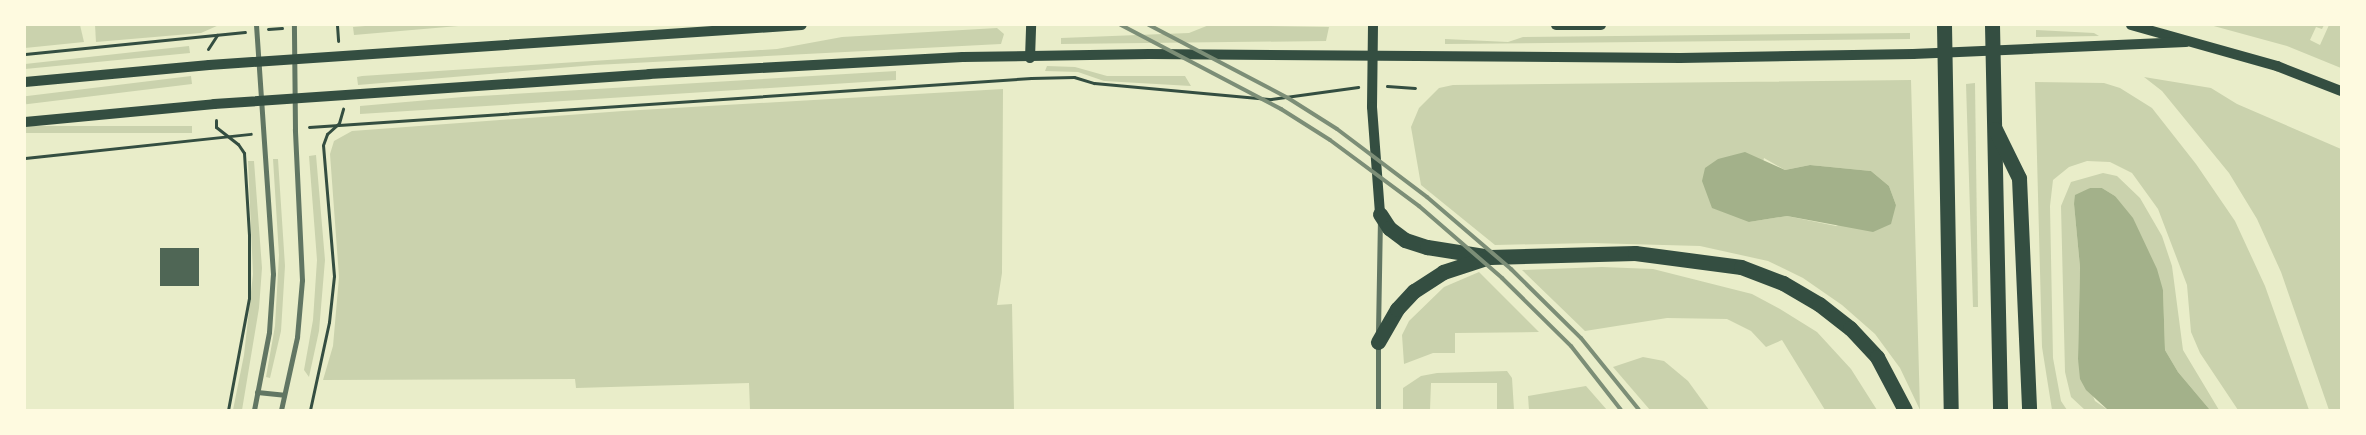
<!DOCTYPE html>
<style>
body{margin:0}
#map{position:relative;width:2366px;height:435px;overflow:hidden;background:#e9edc9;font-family:Cabin,sans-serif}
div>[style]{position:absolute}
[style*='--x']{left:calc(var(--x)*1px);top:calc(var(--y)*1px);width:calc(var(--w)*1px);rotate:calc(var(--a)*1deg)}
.green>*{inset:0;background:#cad2ad;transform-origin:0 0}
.water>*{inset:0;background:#a3b18a}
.building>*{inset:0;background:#4f6655;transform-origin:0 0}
.path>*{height:3px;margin:-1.5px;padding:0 1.5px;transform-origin:1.5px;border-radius:1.5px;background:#344e41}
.minor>*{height:5px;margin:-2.5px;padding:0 2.5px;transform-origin:2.5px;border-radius:2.5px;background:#617663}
.secondary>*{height:10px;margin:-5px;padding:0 5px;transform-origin:5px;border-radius:5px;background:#344e41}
.motorway>*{height:15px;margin:-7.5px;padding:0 7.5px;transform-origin:7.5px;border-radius:7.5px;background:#344e41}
.rail>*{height:4px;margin:-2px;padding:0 2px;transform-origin:2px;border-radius:2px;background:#7c8e77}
span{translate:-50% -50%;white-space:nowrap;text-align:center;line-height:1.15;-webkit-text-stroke:4.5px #fefae0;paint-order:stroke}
.frame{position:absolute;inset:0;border:26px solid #fefae0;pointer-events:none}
</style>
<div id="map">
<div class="green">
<div style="clip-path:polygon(25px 25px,80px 25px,84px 42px,25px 48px)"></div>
<div style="clip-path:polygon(95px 25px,219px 25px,201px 33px,96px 42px)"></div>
<div style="clip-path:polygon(377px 25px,470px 25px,354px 35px,353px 27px)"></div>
<div style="clip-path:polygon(1209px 25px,1329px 27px,1326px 41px,1061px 44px,1061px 38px,1189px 33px)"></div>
<div style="clip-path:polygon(2210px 25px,2324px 25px,2322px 29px,2316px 27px,2310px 40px,2320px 45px,2329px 25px,2341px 25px,2341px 68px,2287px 46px)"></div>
<div style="clip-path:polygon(997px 28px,1004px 34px,1001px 44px,595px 65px,358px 85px,357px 77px,362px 76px,777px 49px,842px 37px)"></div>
<div style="clip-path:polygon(2036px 30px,2094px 33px,2099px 36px,2036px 37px)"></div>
<div style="clip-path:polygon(1910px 33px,1910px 39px,1445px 44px,1445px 39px,1508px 42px,1523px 37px)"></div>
<div style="clip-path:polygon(189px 46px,190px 53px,25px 69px,25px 64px)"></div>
<div style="clip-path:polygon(1047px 66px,1075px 67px,1107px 76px,1185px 76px,1191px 86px,1104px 81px,1078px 72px,1045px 71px)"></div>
<div style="clip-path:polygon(896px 71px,896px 80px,360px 114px,360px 106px,463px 97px)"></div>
<div style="left:191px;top:76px;width:8px;height:167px;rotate:83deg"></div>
<div style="clip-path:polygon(2144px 77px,2211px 88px,2237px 104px,2341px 149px,2341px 410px,2329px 410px,2281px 272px,2257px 219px,2229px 173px,2162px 91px)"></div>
<div style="clip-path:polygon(evenodd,1911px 80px,1920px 410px,1900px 368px,1875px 334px,1842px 305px,1803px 278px,1768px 261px,1700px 246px,1591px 243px,1495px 245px,1421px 185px,1411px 127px,1419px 108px,1439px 88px,1453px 85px,1911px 80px,1764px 158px,1785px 170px,1810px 165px,1871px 171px,1889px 186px,1896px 205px,1836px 226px,1787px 216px,1749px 222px,1764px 158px)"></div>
<div style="clip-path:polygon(2035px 82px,2104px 83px,2120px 88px,2152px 108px,2196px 164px,2235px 221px,2265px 286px,2309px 410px,2238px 410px,2200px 353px,2191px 332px,2187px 285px,2158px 209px,2132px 173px,2110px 162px,2087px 161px,2069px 167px,2053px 180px,2050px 206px,2053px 358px,2061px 401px,2067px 410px,2052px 410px,2042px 347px)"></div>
<div style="clip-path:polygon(1975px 83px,1978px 307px,1973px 307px,1966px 84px)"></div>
<div style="clip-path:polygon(1003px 89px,1002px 273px,997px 305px,1012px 304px,1014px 410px,750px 410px,749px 383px,576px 388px,575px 379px,323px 380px,333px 346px,339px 277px,330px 154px,334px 141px,352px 131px,623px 111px)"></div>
<div style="left:192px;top:126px;width:7px;height:168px;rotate:90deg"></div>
<div style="clip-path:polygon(316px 155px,325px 260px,319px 331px,309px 377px,304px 370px,313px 320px,317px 260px,309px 156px)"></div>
<div style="clip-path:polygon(273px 159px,278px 159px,285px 266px,281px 331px,270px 378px,266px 377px,275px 326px,279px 255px)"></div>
<div style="clip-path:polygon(248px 161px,254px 161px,262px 268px,259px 308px,242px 410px,233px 410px,244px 355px,253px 274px)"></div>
<div style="clip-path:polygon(2103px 173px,2117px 176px,2140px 198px,2162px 236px,2172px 266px,2183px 350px,2219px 410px,2210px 410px,2178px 372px,2165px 350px,2163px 290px,2115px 196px,2102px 188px,2090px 188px,2074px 204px,2080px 267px,2078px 359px,2095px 401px,2108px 410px,2085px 410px,2071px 397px,2065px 372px,2061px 206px,2071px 182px)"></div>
<div style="clip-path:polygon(1602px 267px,1653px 269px,1752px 294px,1780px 309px,1817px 332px,1851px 369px,1877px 410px,1825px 410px,1782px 340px,1766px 347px,1751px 331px,1727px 319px,1667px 318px,1585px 331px,1522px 270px)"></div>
<div style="clip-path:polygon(1479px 272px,1539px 332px,1455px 333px,1455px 353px,1433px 353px,1404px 364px,1402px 335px,1409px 321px,1444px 287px)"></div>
<div style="clip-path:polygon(1643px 357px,1664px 361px,1688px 381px,1709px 410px,1650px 410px,1613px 367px)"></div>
<div style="clip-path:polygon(1507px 371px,1512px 378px,1514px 410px,1497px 410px,1497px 383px,1431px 383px,1430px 410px,1403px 410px,1403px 388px,1421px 376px,1437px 373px)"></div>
<div style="clip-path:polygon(1586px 386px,1607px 410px,1529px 410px,1528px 396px)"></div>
</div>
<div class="water">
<div style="clip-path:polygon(1745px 152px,1785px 170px,1810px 165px,1871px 171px,1889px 186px,1896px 205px,1891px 224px,1873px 232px,1787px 216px,1749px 222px,1712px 208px,1702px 181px,1705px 168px,1718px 159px)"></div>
<div style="clip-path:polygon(2090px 188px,2102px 188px,2115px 196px,2133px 218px,2157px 269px,2163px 290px,2165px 350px,2178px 372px,2210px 410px,2108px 410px,2086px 390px,2080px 379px,2078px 359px,2080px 267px,2074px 204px,2075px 195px)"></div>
</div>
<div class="building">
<div style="left:160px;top:248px;width:39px;height:38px"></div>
</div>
<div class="path">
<div style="--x:337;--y:25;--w:16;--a:86"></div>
<div style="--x:268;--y:29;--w:14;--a:-4"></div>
<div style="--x:208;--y:49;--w:17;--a:-57"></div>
<div style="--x:25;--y:54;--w:221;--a:-5.7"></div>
<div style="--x:1387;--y:86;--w:28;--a:4"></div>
<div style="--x:216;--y:120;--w:7;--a:90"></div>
<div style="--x:216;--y:127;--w:28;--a:38"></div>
<div style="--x:238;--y:144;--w:11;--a:56"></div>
<div style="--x:244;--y:153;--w:82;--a:86.5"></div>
<div style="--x:249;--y:235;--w:63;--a:90"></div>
<div style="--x:249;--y:298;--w:114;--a:100.6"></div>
<div style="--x:339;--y:123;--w:15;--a:-74"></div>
<div style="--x:309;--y:127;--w:724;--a:-3.88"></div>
<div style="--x:1031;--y:78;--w:43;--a:-1.3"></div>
<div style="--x:1074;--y:77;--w:21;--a:17"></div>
<div style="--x:1094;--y:83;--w:178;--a:5.2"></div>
<div style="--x:1271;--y:99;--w:88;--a:-7.9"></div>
<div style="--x:25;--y:158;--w:227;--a:-6.1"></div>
<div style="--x:310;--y:410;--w:90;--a:-77.8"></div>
<div style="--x:329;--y:322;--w:46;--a:-83.8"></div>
<div style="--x:334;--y:276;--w:131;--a:-94.8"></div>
<div style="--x:323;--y:145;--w:12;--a:-70"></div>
<div style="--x:327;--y:134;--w:15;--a:-42"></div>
</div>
<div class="minor">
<div style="--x:1378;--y:332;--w:111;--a:-89"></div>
<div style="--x:1378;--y:343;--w:67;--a:90"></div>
<div style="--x:257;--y:392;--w:27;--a:6"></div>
<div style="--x:254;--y:410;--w:79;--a:-79.1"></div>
<div style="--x:269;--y:332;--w:58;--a:-86.1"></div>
<div style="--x:273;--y:274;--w:250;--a:-93.9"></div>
<div style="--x:281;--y:410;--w:75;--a:-77.6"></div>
<div style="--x:297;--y:337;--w:57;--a:-85"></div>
<div style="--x:302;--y:280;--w:151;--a:-92.7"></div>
<div style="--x:295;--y:129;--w:104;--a:-90.6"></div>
</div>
<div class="secondary">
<div style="--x:1373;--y:25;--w:82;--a:90.7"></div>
<div style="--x:1372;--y:107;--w:107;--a:85.7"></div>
<div style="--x:1556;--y:25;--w:45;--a:0"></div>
<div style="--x:2131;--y:25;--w:152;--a:15.7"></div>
<div style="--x:2277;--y:66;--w:69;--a:21.3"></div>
<div style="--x:1030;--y:58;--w:33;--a:-88"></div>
<div style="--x:25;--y:82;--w:185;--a:-5.3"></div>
<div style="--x:209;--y:65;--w:594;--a:-3.86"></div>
<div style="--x:25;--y:122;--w:190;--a:-5.4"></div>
<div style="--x:214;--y:104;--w:436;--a:-3.9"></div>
<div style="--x:649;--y:74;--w:314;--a:-3.1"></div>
<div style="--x:963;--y:57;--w:186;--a:-0.9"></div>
<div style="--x:1149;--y:54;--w:531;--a:0.43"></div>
<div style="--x:1680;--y:58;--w:233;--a:-1"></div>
<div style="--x:1913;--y:54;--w:273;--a:-2.5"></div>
</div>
<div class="motorway">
<div style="--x:1944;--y:25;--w:385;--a:89"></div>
<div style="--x:1992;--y:25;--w:385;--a:88.8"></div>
<div style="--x:1995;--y:129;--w:55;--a:63.9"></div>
<div style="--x:2019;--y:178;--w:232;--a:87.5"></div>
<div style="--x:1380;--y:214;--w:17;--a:57"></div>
<div style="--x:1389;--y:228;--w:20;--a:37"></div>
<div style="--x:1405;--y:240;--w:23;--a:18"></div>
<div style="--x:1427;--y:247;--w:64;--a:9"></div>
<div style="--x:1490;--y:257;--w:145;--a:-1.6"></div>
<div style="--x:1635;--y:253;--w:107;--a:7.5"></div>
<div style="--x:1741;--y:267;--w:45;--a:20.9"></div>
<div style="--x:1783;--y:283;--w:42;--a:30.3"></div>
<div style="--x:1819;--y:304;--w:39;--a:38"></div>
<div style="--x:1850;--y:328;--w:40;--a:47"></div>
<div style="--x:1877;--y:357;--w:60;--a:62.2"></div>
<div style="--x:1378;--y:342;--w:38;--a:-60"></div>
<div style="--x:1397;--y:309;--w:25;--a:-47"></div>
<div style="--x:1414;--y:291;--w:35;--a:-33"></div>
<div style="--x:1443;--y:272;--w:45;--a:-18"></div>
</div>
<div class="rail">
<div style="--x:1121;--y:25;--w:181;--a:27.7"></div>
<div style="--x:1281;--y:109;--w:58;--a:32.3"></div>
<div style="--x:1330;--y:140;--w:111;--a:36.6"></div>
<div style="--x:1419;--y:206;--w:110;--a:40.9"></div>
<div style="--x:1502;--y:278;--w:97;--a:44.6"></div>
<div style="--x:1571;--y:346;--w:81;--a:52"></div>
<div style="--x:1149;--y:25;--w:157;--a:27.7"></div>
<div style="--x:1288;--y:98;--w:58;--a:32.3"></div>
<div style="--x:1337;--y:129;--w:113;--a:37.1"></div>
<div style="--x:1427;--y:197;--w:111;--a:40.6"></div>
<div style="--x:1511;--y:269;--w:98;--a:44.6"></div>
<div style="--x:1581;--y:338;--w:92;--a:51.1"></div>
</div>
<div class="frame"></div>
</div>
